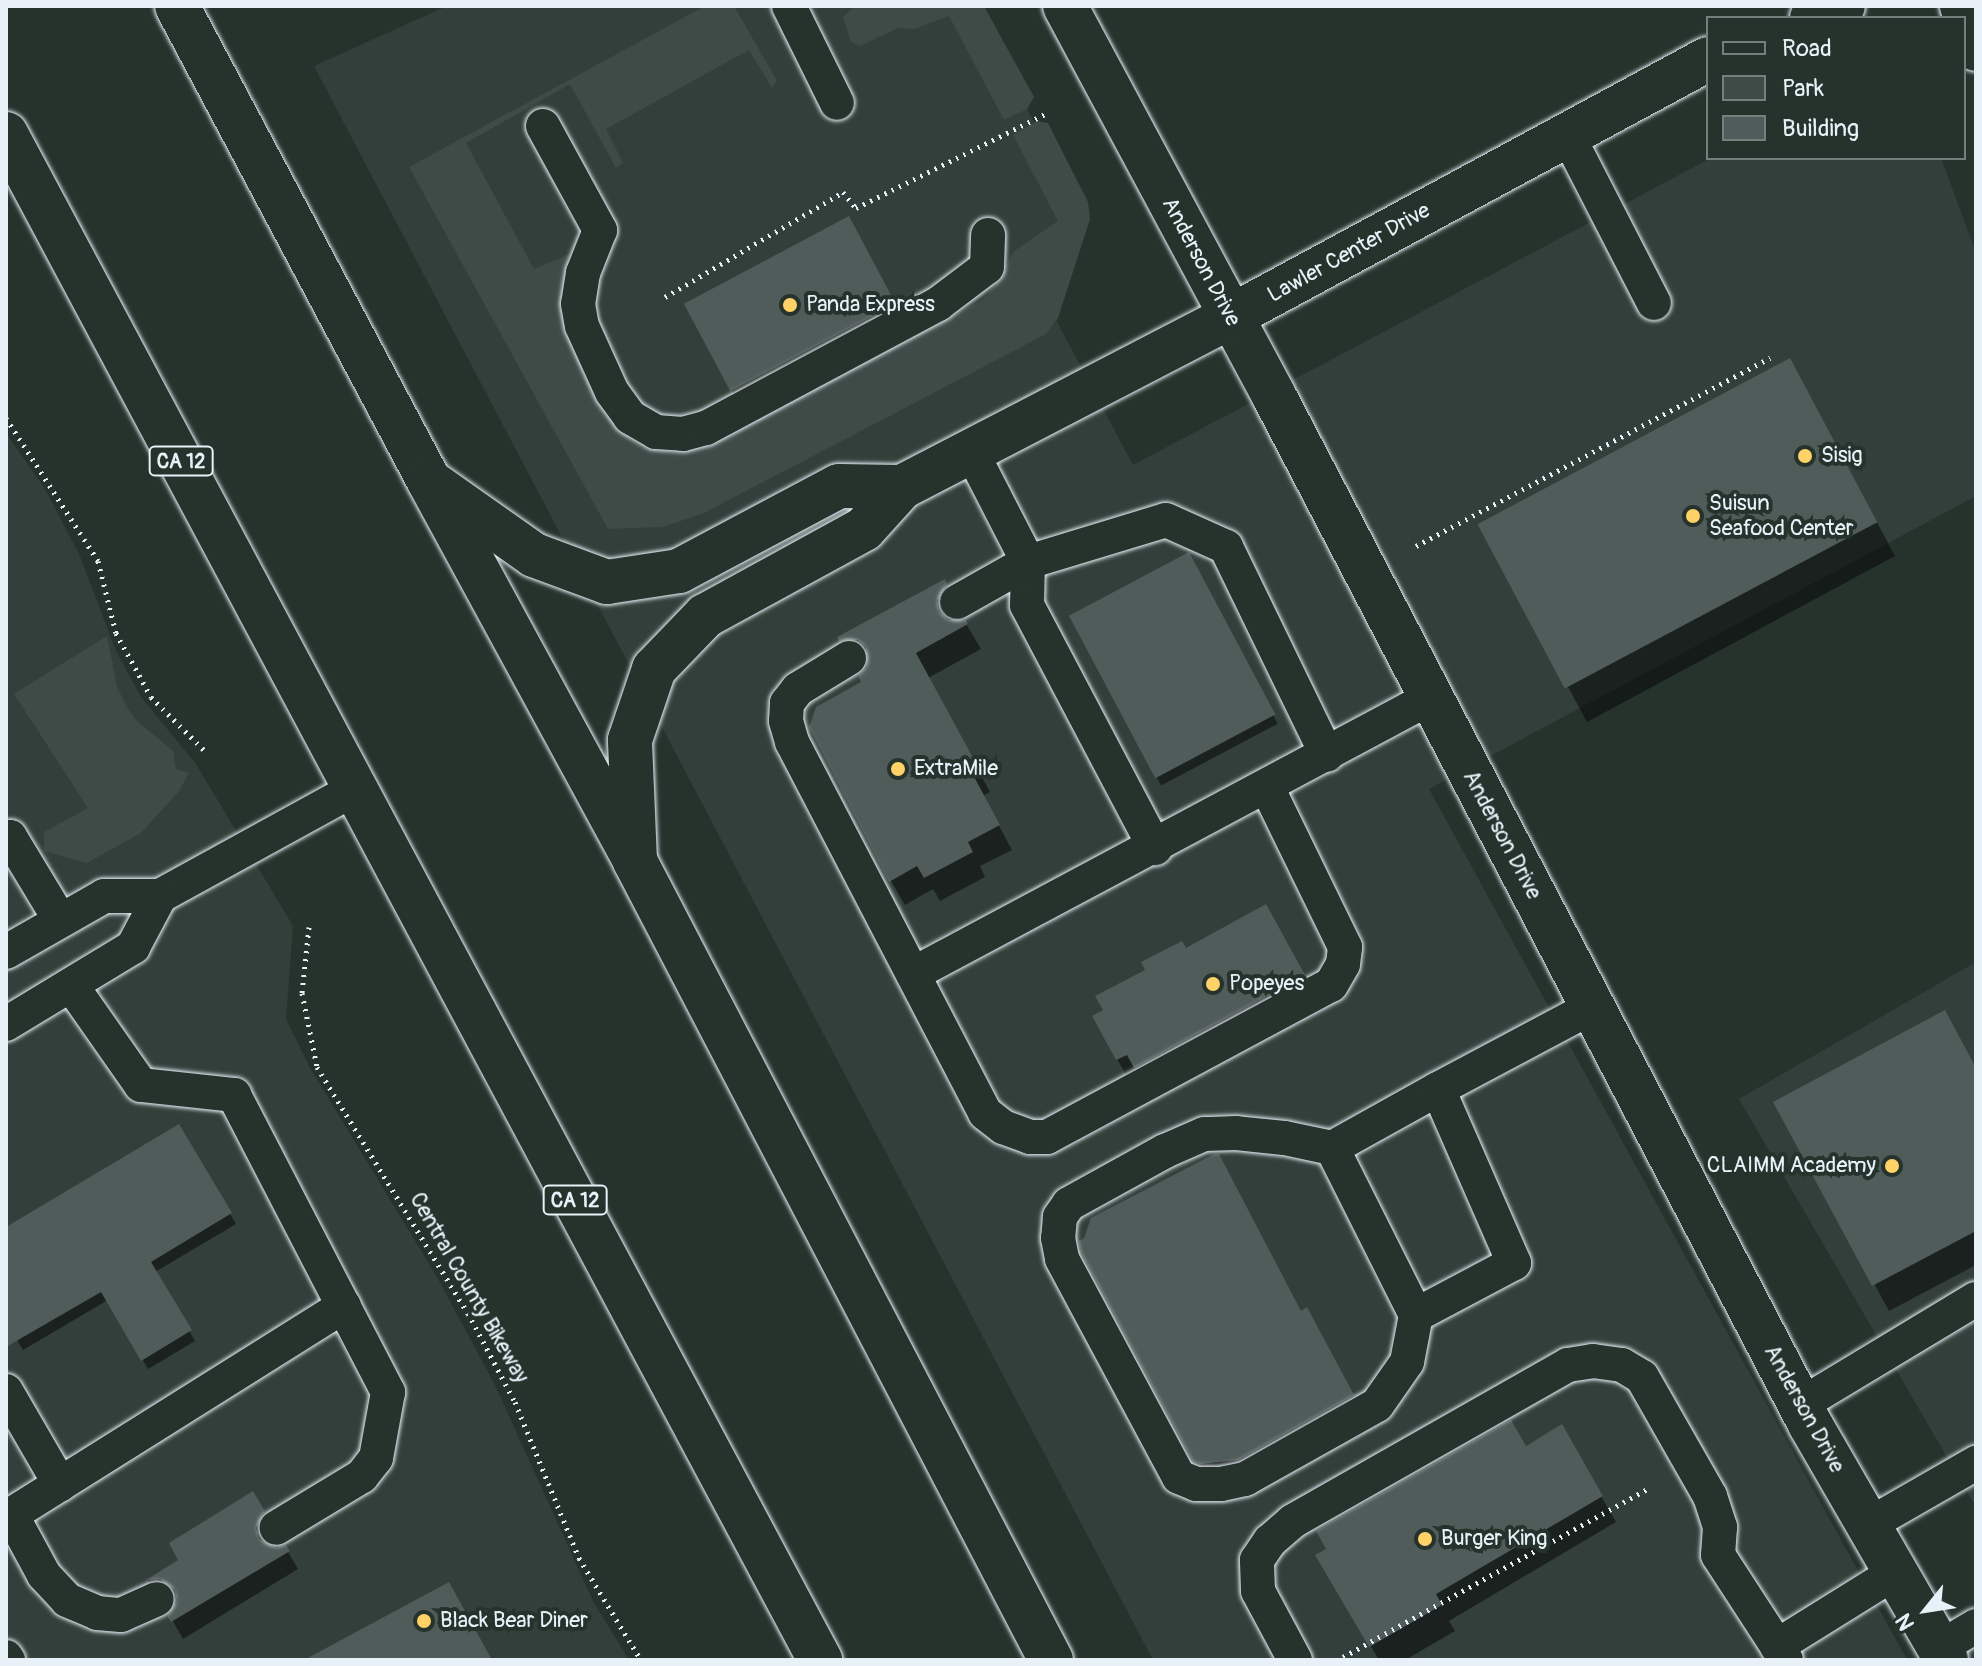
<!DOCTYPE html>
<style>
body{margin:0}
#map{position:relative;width:1982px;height:1666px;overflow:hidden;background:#26332d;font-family:Pangolin,sans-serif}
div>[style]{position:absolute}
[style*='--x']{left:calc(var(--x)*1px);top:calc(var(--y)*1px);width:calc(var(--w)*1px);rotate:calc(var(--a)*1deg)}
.built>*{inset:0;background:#333f3a}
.green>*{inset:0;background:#3e4b47}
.shadow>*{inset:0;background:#0007;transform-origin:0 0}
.building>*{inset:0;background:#505c59;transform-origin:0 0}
.path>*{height:5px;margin-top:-2.5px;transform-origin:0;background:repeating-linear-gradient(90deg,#e8f1f8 0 2px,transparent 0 8px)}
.roads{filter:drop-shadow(0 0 2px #e8f1f8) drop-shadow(0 0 2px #e8f1f8)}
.service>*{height:34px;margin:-17px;padding:0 17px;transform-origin:17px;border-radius:17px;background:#26332d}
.minor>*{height:44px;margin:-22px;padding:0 22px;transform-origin:22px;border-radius:22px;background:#26332d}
.trunk>*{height:44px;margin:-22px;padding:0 22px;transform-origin:22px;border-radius:22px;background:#26332d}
.dots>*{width:22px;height:22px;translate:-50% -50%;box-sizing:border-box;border:4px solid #26332d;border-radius:50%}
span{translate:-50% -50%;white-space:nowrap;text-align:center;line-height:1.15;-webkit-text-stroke:8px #26332d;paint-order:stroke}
.shield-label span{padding:2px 6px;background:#26332d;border:2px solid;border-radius:6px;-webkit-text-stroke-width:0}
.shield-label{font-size:20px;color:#e8f1f8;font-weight:700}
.street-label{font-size:22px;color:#e8f1f8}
.poi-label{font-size:22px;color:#e8f1f8}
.left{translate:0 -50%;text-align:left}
.right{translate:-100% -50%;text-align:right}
.frame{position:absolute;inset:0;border:8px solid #e8f1f8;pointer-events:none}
.legend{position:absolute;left:1706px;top:16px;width:260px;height:144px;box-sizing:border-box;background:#26332d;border:2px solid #747f7e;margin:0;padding:10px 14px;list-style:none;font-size:24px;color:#e8f1f8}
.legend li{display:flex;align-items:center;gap:16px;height:40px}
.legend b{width:40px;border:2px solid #747f7e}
.north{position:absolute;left:1886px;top:1570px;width:80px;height:80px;-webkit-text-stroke:6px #26332d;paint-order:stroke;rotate:240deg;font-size:22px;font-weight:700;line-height:32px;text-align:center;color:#e8f1f8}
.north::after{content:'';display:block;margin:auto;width:28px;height:36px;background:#e8f1f8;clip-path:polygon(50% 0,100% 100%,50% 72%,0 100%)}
</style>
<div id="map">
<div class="built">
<div style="clip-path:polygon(447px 6px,976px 6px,1082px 219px,1045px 299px,1133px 465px,1711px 158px,1941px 158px,1976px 253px,1976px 496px,1429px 789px,1907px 1660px,1153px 1660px,314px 66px)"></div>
<div style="clip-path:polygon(6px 433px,45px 489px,79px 554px,116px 651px,141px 697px,196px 764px,293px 926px,286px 1019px,310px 1068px,437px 1277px,495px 1385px,593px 1601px,629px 1660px,6px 1660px)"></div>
<div style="clip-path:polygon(1976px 962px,1976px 1507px,1739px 1099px)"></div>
</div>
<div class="green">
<div style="clip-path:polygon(705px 6px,734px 6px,777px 81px,772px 88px,749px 50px,606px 129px,623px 163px,616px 168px,570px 84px,466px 143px,534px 269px,569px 254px,564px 301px,580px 359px,621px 432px,642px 448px,681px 454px,726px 436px,983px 300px,1000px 280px,1014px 251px,1058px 221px,1013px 135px,1037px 121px,1048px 123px,1088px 202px,1090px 219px,1058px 318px,1046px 334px,704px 513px,663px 527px,608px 529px,409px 167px)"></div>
<div style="clip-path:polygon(855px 6px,984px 6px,1034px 97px,1027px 109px,1004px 120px,949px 16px,915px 29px,898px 28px,860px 46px,851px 42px,843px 17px)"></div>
<div style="clip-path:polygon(107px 636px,117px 687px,128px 709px,138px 722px,173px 751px,176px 769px,189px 773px,179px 791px,141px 833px,87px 863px,44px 851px,44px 832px,88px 808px,14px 694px)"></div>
</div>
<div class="shadow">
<div style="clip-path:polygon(863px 245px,908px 331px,746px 417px,686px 304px)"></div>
<div style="clip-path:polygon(1808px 393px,1895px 556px,1587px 722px,1481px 527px)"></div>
<div style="left:1188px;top:555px;width:191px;height:132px;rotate:62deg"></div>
<div style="clip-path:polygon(944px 582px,960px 610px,953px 622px,965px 622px,981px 649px,928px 678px,990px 792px,983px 796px,1012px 850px,980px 866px,985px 877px,940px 901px,933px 889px,905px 905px,891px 881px,864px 683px,869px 664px,855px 664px,840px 638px)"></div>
<div style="clip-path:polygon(1280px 933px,1318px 1002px,1132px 1085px,1117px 1059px,1185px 951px)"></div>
<div style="clip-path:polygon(1976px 1070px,1976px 1265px,1889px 1311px,1776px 1102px)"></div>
<div style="clip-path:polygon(179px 1127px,236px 1224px,155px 1272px,195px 1341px,148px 1369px,108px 1300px,23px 1350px,6px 1321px,6px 1229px)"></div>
<div style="clip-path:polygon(1301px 1313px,1321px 1335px,1367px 1421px,1210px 1487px,1195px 1460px)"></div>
<div style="clip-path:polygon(1561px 1427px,1616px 1522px,1449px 1621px,1455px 1631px,1405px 1660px,1379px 1660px,1318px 1556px)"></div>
<div style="clip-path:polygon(252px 1494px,274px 1530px,266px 1545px,275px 1550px,285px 1547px,298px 1569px,183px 1639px,170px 1616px,179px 1602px,171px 1596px,158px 1597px,148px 1580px,181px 1561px)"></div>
</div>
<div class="building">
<div style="left:849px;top:216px;width:99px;height:187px;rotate:62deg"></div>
<div style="left:1790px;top:358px;width:186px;height:354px;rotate:62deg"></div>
<div style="left:1189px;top:552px;width:184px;height:136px;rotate:62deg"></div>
<div style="clip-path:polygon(945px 579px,947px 584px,937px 601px,939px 611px,948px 620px,966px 620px,968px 624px,916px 653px,978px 767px,971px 771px,1000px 825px,968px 842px,973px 852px,924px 878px,917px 866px,889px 882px,809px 727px,816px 707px,861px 682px,858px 676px,867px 667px,866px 647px,858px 640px,839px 641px,837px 637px)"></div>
<div style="clip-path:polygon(1266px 904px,1305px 975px,1134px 1068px,1127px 1055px,1116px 1060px,1092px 1016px,1103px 1010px,1095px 996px,1145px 970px,1141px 962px,1182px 941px,1186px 948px)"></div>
<div style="clip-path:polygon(1945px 1010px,1976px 1068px,1976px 1231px,1872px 1286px,1773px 1102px)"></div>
<div style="clip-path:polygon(179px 1124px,232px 1213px,151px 1262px,192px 1330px,141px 1361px,101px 1292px,6px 1347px,6px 1227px)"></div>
<div style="clip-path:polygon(1214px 1154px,1219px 1154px,1301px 1311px,1307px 1307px,1354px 1395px,1238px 1460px,1200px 1464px,1193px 1461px,1081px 1252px,1079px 1241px,1084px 1238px,1091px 1218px)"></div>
<div style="clip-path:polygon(1511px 1420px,1526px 1446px,1562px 1424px,1603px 1496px,1436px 1594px,1442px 1605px,1369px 1647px,1315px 1555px,1326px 1549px,1316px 1531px)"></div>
<div style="clip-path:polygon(253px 1491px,265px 1511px,256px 1528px,259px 1539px,276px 1548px,286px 1545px,290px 1551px,171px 1622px,167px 1616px,177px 1602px,175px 1590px,160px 1579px,146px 1580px,178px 1560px,169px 1543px)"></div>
<div style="clip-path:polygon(449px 1582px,492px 1660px,304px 1660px)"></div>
</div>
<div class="path">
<div style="--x:665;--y:297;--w:207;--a:-30.5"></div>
<div style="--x:843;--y:192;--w:21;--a:51"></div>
<div style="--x:856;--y:208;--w:213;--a:-26.4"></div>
<div style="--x:6;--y:418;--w:170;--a:57.2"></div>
<div style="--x:98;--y:561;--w:74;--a:76"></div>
<div style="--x:116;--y:633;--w:73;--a:61.3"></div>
<div style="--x:151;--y:697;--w:79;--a:45"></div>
<div style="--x:1416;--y:546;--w:401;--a:-28"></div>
<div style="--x:309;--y:927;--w:66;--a:96.1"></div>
<div style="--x:302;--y:993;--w:76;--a:78.5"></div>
<div style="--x:317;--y:1067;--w:289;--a:58.5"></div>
<div style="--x:468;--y:1313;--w:101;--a:62.2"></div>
<div style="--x:515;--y:1402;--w:169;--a:67.7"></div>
<div style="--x:579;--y:1558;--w:119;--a:58.7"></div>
<div style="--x:1343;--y:1657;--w:350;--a:-28.9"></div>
</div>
<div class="roads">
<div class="service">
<div style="--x:789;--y:6;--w:108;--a:63.7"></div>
<div style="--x:543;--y:126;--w:119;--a:61.3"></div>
<div style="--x:600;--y:230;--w:46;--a:111.6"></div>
<div style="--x:583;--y:273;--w:31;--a:99"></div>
<div style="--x:578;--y:304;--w:22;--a:80"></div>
<div style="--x:582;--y:326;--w:72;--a:65.6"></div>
<div style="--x:612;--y:392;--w:31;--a:54"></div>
<div style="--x:630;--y:417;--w:30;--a:30"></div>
<div style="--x:656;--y:432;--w:27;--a:4"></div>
<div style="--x:683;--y:434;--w:24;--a:-15"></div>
<div style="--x:706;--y:428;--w:263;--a:-28.1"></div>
<div style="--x:938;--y:304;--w:61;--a:-37.1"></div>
<div style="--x:987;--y:267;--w:32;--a:-88"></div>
<div style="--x:1567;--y:134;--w:190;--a:62.8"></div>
<div style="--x:971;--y:451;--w:125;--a:62.8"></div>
<div style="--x:1028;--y:562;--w:144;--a:-16.9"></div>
<div style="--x:1166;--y:520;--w:66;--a:24.2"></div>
<div style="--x:1226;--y:547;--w:231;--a:64.1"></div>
<div style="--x:1028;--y:562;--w:43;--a:91.3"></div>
<div style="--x:1027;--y:605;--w:275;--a:62.2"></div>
<div style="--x:957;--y:602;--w:81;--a:-29.4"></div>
<div style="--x:849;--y:658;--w:60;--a:148.7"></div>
<div style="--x:798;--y:689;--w:18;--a:128"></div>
<div style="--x:787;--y:703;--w:18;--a:93"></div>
<div style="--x:786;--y:721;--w:22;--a:74"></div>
<div style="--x:792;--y:742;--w:418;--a:62.5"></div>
<div style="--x:985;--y:1113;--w:23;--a:38"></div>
<div style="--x:1003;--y:1127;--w:29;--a:20"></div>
<div style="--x:1030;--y:1137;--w:17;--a:0"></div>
<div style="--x:1047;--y:1137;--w:322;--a:-28.2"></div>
<div style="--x:1331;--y:985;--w:24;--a:-60"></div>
<div style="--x:1343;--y:964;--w:17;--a:-83"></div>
<div style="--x:1345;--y:947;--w:178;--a:-116"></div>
<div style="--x:6;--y:840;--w:5;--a:-37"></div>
<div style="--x:10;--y:837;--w:97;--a:58.9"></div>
<div style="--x:6;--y:952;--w:113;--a:-29.7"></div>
<div style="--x:104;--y:896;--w:56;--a:0"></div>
<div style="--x:160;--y:896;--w:222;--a:-28.8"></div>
<div style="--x:913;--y:974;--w:586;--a:-28.1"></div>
<div style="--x:71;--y:985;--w:122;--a:55"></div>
<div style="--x:141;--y:1085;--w:94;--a:6.1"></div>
<div style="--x:234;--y:1095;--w:335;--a:62.6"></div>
<div style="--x:388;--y:1392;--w:67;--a:100.3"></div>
<div style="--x:376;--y:1458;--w:23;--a:128"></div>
<div style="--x:362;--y:1476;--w:100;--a:148.8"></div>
<div style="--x:6;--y:1024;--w:149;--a:-31.2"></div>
<div style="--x:133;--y:947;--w:58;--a:-62.1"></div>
<div style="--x:1438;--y:1089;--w:190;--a:66.4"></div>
<div style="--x:1514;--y:1263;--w:111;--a:152"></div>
<div style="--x:1416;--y:1315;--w:187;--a:-116.7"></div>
<div style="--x:1332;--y:1148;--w:121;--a:-29.1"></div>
<div style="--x:1438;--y:1089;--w:174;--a:-28"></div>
<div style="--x:1332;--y:1148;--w:49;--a:-168.2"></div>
<div style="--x:1284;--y:1138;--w:48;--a:-174.1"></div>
<div style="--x:1236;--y:1133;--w:32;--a:178"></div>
<div style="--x:1204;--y:1134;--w:43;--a:156.4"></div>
<div style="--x:1165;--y:1151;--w:110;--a:151.1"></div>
<div style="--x:1069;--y:1204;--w:16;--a:125"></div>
<div style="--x:1060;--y:1217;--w:21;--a:95"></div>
<div style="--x:1058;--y:1238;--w:21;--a:79"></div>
<div style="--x:1062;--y:1259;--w:247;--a:61.8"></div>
<div style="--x:1179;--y:1477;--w:18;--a:22"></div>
<div style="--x:1196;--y:1484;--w:25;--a:0"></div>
<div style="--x:1221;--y:1484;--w:25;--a:-12"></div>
<div style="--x:1245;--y:1479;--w:151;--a:-29.3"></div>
<div style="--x:1377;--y:1405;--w:52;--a:-55.1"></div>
<div style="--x:1407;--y:1362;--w:48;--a:-79.2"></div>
<div style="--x:6;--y:1391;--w:108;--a:59.9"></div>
<div style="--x:1800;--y:1405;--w:205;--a:-31.1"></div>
<div style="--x:11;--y:1514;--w:69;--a:61.6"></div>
<div style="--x:44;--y:1575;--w:34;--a:47"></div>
<div style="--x:67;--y:1600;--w:33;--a:23"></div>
<div style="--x:97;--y:1613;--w:24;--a:5"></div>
<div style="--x:121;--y:1615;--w:39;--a:-24"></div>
<div style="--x:6;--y:1518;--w:399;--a:-32.1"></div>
<div style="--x:1868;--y:1525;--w:125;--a:-29.9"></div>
<div style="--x:1939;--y:1648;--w:43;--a:-30.7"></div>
<div style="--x:6;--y:1657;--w:4;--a:56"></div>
<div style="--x:1295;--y:1660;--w:78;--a:-118.2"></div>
<div style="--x:1258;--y:1591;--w:31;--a:-92"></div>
<div style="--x:1257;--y:1560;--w:23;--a:-56"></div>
<div style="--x:1270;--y:1541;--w:30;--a:-41"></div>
<div style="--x:1293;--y:1521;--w:316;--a:-29.6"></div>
<div style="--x:1568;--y:1365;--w:25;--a:-9"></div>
<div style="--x:1593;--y:1361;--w:29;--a:8"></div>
<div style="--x:1622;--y:1365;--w:23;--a:31"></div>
<div style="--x:1642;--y:1377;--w:137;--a:60.3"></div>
<div style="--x:1710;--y:1496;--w:33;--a:72"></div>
<div style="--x:1720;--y:1527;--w:28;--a:94"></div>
<div style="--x:1718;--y:1555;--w:108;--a:57"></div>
<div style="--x:1786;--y:1660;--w:17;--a:-123"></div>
<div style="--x:1777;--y:1646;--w:140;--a:-31.9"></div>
</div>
<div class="minor">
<div style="--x:1065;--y:6;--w:440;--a:61.8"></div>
<div style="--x:1273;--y:394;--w:1162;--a:62.46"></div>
<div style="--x:1810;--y:1424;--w:272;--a:60"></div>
<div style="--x:1962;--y:6;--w:45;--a:72"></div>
<div style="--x:1812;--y:18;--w:33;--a:-21"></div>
<div style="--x:429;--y:481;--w:128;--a:35.2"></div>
<div style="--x:534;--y:555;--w:78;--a:20.3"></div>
<div style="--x:607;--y:582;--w:73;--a:-8.7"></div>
<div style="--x:679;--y:571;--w:181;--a:-28"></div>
<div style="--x:839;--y:486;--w:63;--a:0.9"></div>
<div style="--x:635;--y:861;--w:121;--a:-92.4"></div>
<div style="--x:630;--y:740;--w:75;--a:-71.3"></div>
<div style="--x:654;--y:669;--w:74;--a:-46.1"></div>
<div style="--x:705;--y:616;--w:181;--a:-28.7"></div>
<div style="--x:864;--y:529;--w:57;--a:-47.9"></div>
<div style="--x:902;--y:487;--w:369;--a:-27.4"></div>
<div style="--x:1230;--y:317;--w:543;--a:-28.36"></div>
</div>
<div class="trunk">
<div style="--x:177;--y:6;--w:538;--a:62.05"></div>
<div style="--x:429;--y:481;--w:432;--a:61.5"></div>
<div style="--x:635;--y:861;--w:901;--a:62.5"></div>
<div style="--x:6;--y:134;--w:1730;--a:61.92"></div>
</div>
</div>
<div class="dots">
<div style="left:790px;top:305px;background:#ffd166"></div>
<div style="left:1805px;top:456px;background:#ffd166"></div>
<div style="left:1693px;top:516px;background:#ffd166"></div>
<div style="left:898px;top:769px;background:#ffd166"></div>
<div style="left:1213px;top:984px;background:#ffd166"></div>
<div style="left:1892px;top:1166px;background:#ffd166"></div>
<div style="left:1425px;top:1539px;background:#ffd166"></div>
<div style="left:424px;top:1621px;background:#ffd166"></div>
</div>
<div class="shield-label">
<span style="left:181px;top:461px">CA 12</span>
<span style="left:575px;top:1200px">CA 12</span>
</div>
<div class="street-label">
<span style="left:1349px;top:253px;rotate:-29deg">Lawler Center Drive</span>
<span style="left:1201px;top:262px;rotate:62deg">Anderson Drive</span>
<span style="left:1502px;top:835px;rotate:62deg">Anderson Drive</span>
<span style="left:469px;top:1288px;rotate:60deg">Central County Bikeway</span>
<span style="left:1804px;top:1409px;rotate:61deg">Anderson Drive</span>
</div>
<div class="poi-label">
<span class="left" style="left:806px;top:305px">Panda Express</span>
<span class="left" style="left:1821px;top:456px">Sisig</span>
<span class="left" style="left:1709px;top:516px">Suisun<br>Seafood Center</span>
<span class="left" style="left:914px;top:769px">ExtraMile</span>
<span class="left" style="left:1229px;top:984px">Popeyes</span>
<span class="right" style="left:1876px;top:1166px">CLAIMM Academy</span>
<span class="left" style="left:1441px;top:1539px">Burger King</span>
<span class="left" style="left:440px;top:1621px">Black Bear Diner</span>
</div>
<div class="frame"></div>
<ul class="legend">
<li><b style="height:10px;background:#26332d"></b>Road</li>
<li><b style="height:22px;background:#3e4b47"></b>Park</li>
<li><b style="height:22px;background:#505c59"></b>Building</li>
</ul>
<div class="north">N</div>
</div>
